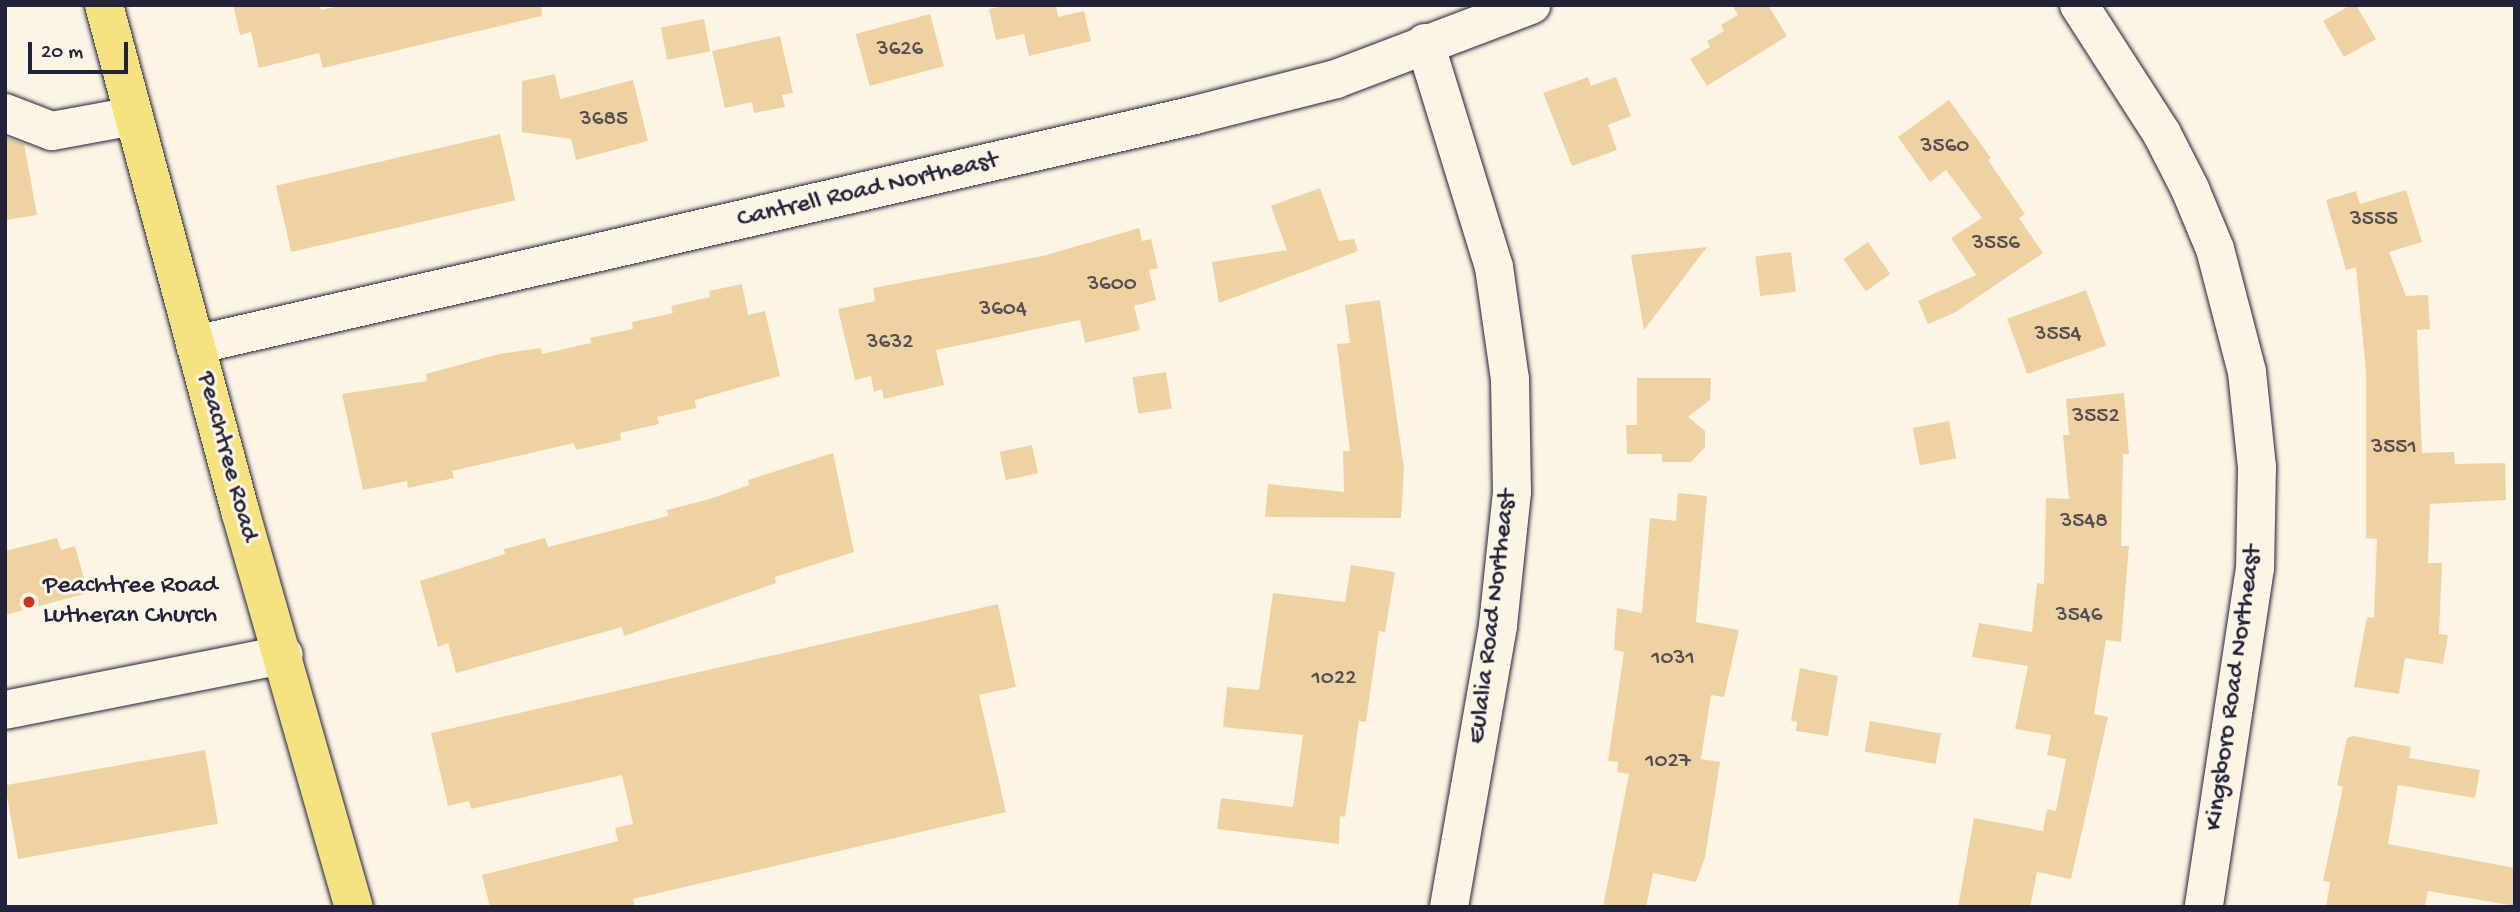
<!DOCTYPE html>
<style>
body{margin:0}
#map{position:relative;width:2520px;height:912px;overflow:hidden;background:#fcf5e5;font-family:"Gochi Hand",sans-serif}
div>[style]{position:absolute}
[style*='--x']{left:calc(var(--x)*1px);top:calc(var(--y)*1px);width:calc(var(--w)*1px);rotate:calc(var(--a)*1deg)}
.building>*{inset:0;background:#efd2a2;transform-origin:0 0}
.roads{filter:drop-shadow(0 0 2px #22223b) drop-shadow(0 0 2px #22223b)}
.minor>*{height:38px;margin:-19px;padding:0 19px;transform-origin:19px;border-radius:19px;background:#fcf5e5}
.highway>*{height:38px;margin:-19px;padding:0 19px;transform-origin:19px;border-radius:19px;background:#f5e382}
.dots>*{width:19px;height:19px;translate:-50% -50%;box-sizing:border-box;border:4px solid #fcf5e5;border-radius:50%}
span{translate:-50% -50%;white-space:nowrap;text-align:center;line-height:1.15;-webkit-text-stroke:6px #fcf5e5;paint-order:stroke}
.number-label{font-size:23px;color:#554e55}
.number-label span{-webkit-text-stroke-width:0}
.street-label{font-size:26px;color:#22223b}
.poi-label{font-size:26px;color:#22223b}
.left{translate:0 -50%;text-align:left}
.frame{position:absolute;inset:0;border:7px solid #22223b;pointer-events:none}
.scale{position:absolute;left:28px;top:42px;width:100px;height:32px;box-sizing:border-box;border:4px solid #22223b;border-top:0;padding-left:9px;font-size:21px;line-height:24px;white-space:nowrap;color:#22223b;-webkit-text-stroke:5px #fcf5e5;paint-order:stroke}
</style>
<div id="map">
<div class="building">
<div style="clip-path:polygon(233px 5px,320px 5px,321px 10px,342px 5px,541px 5px,542px 16px,323px 68px,319px 53px,259px 68px,251px 32px,240px 35px)"></div>
<div style="clip-path:polygon(1007px 5px,1056px 5px,1058px 17px,1084px 11px,1091px 41px,1029px 56px,1024px 34px,996px 40px,989px 9px)"></div>
<div style="clip-path:polygon(1732px 5px,1768px 5px,1787px 36px,1707px 86px,1690px 59px,1710px 47px,1707px 41px,1724px 31px,1721px 25px,1738px 15px)"></div>
<div style="clip-path:polygon(2351px 5px,2356px 5px,2376px 39px,2344px 57px,2323px 21px)"></div>
<div style="left:930px;top:14px;width:54px;height:77px;rotate:75deg"></div>
<div style="left:704px;top:19px;width:33px;height:44px;rotate:79deg"></div>
<div style="clip-path:polygon(780px 36px,793px 93px,782px 95px,785px 107px,754px 113px,752px 102px,725px 108px,712px 51px)"></div>
<div style="clip-path:polygon(555px 74px,560px 99px,633px 80px,648px 141px,576px 160px,571px 139px,522px 132px,522px 81px)"></div>
<div style="clip-path:polygon(1588px 77px,1591px 86px,1616px 77px,1631px 116px,1608px 125px,1617px 150px,1572px 166px,1543px 93px)"></div>
<div style="clip-path:polygon(1949px 100px,1991px 158px,1988px 160px,2025px 214px,2019px 218px,2043px 253px,1954px 313px,1928px 324px,1918px 301px,1976px 275px,1951px 238px,1982px 218px,1946px 170px,1930px 182px,1898px 137px)"></div>
<div style="left:500px;top:134px;width:68px;height:230px;rotate:77deg"></div>
<div style="clip-path:polygon(5px 137px,24px 144px,37px 215px,5px 220px)"></div>
<div style="clip-path:polygon(1320px 188px,1339px 241px,1354px 239px,1358px 251px,1219px 303px,1212px 262px,1287px 250px,1271px 206px)"></div>
<div style="clip-path:polygon(2406px 190px,2422px 242px,2389px 252px,2406px 296px,2428px 295px,2430px 329px,2417px 330px,2422px 453px,2454px 452px,2455px 464px,2505px 463px,2506px 500px,2430px 504px,2428px 563px,2442px 563px,2439px 634px,2448px 635px,2443px 664px,2405px 658px,2399px 694px,2354px 687px,2367px 617px,2374px 618px,2377px 539px,2366px 538px,2366px 372px,2356px 267px,2346px 270px,2326px 200px,2356px 191px,2360px 204px)"></div>
<div style="clip-path:polygon(1139px 228px,1142px 241px,1151px 239px,1158px 268px,1149px 270px,1156px 300px,1134px 306px,1140px 330px,1085px 343px,1080px 320px,936px 350px,944px 385px,884px 399px,882px 389px,874px 392px,871px 376px,855px 380px,838px 309px,875px 301px,873px 288px,1043px 256px)"></div>
<div style="left:1868px;top:242px;width:39px;height:30px;rotate:55deg"></div>
<div style="clip-path:polygon(1707px 247px,1644px 330px,1631px 255px)"></div>
<div style="left:1791px;top:252px;width:40px;height:36px;rotate:83deg"></div>
<div style="clip-path:polygon(742px 284px,748px 315px,765px 311px,780px 376px,695px 400px,696px 408px,657px 417px,659px 424px,620px 433px,621px 440px,576px 450px,574px 443px,452px 471px,454px 478px,408px 488px,407px 481px,363px 490px,342px 394px,427px 381px,426px 374px,499px 354px,541px 348px,542px 354px,591px 343px,590px 338px,633px 329px,632px 322px,673px 313px,671px 306px,710px 297px,709px 291px)"></div>
<div style="left:2086px;top:290px;width:59px;height:84px;rotate:70deg"></div>
<div style="clip-path:polygon(1380px 300px,1404px 469px,1401px 518px,1265px 517px,1268px 484px,1344px 492px,1343px 451px,1350px 451px,1337px 344px,1350px 343px,1345px 305px)"></div>
<div style="left:1166px;top:372px;width:37px;height:34px;rotate:81deg"></div>
<div style="clip-path:polygon(1637px 378px,1711px 378px,1710px 400px,1688px 417px,1705px 431px,1705px 447px,1691px 462px,1662px 462px,1662px 454px,1627px 454px,1626px 425px,1637px 425px)"></div>
<div style="clip-path:polygon(2124px 393px,2129px 454px,2123px 454px,2121px 546px,2129px 546px,2121px 642px,2106px 640px,2094px 714px,2108px 717px,2071px 879px,2037px 872px,2030px 907px,1958px 907px,1974px 818px,2043px 831px,2047px 809px,2056px 811px,2066px 759px,2047px 755px,2051px 735px,2015px 729px,2028px 666px,1972px 657px,1979px 623px,2032px 632px,2037px 583px,2044px 584px,2046px 498px,2069px 499px,2063px 435px,2069px 435px,2066px 399px)"></div>
<div style="left:1949px;top:421px;width:38px;height:37px;rotate:79deg"></div>
<div style="left:1032px;top:445px;width:29px;height:33px;rotate:78deg"></div>
<div style="clip-path:polygon(833px 453px,854px 552px,775px 577px,776px 583px,624px 636px,622px 627px,456px 673px,448px 643px,438px 647px,420px 581px,505px 554px,504px 549px,545px 538px,548px 547px,668px 516px,667px 510px,710px 499px,749px 485px,748px 480px)"></div>
<div style="clip-path:polygon(1678px 493px,1707px 496px,1696px 622px,1739px 630px,1724px 697px,1711px 695px,1701px 759px,1720px 762px,1705px 857px,1696px 882px,1653px 873px,1646px 907px,1603px 907px,1629px 774px,1617px 772px,1618px 762px,1608px 761px,1624px 652px,1614px 650px,1617px 608px,1642px 613px,1650px 518px,1676px 521px)"></div>
<div style="clip-path:polygon(57px 538px,61px 550px,75px 546px,88px 593px,5px 615px,5px 551px)"></div>
<div style="clip-path:polygon(1351px 565px,1395px 572px,1385px 632px,1379px 631px,1366px 722px,1359px 721px,1345px 817px,1340px 816px,1339px 844px,1217px 829px,1221px 798px,1293px 807px,1303px 735px,1223px 727px,1227px 687px,1259px 690px,1273px 593px,1345px 602px)"></div>
<div style="clip-path:polygon(998px 604px,1016px 687px,979px 695px,1006px 812px,633px 899px,635px 907px,490px 907px,482px 875px,618px 841px,615px 828px,633px 824px,622px 775px,471px 809px,469px 801px,448px 806px,431px 733px)"></div>
<div style="clip-path:polygon(1800px 668px,1838px 676px,1828px 736px,1796px 731px,1797px 722px,1791px 721px)"></div>
<div style="left:1870px;top:721px;width:72px;height:31px;rotate:10deg"></div>
<div style="clip-path:polygon(2354px 736px,2411px 747px,2409px 758px,2480px 770px,2475px 798px,2398px 785px,2388px 844px,2515px 868px,2515px 906px,2428px 891px,2425px 907px,2326px 907px,2330px 882px,2323px 881px,2343px 787px,2337px 785px,2347px 738px)"></div>
<div style="left:205px;top:750px;width:75px;height:203px;rotate:80deg"></div>
</div>
<div class="roads">
<div class="minor">
<div style="--x:2079;--y:5;--w:153;--a:57.2"></div>
<div style="--x:2162;--y:134;--w:62;--a:63"></div>
<div style="--x:2190;--y:189;--w:65;--a:67.4"></div>
<div style="--x:2215;--y:249;--w:127;--a:75.4"></div>
<div style="--x:2247;--y:372;--w:96;--a:84"></div>
<div style="--x:2257;--y:467;--w:101;--a:91.1"></div>
<div style="--x:2255;--y:568;--w:343;--a:98.6"></div>
<div style="--x:1425;--y:43;--w:234;--a:72.9"></div>
<div style="--x:1494;--y:267;--w:113;--a:81.9"></div>
<div style="--x:1510;--y:379;--w:113;--a:89"></div>
<div style="--x:1512;--y:492;--w:135;--a:96"></div>
<div style="--x:1498;--y:626;--w:285;--a:99.9"></div>
<div style="--x:5;--y:113;--w:50;--a:21"></div>
<div style="--x:52;--y:131;--w:83;--a:-10.4"></div>
<div style="--x:195;--y:345;--w:1026;--a:-12.95"></div>
<div style="--x:1195;--y:115;--w:146;--a:-14.3"></div>
<div style="--x:1336;--y:79;--w:209;--a:-20.8"></div>
<div style="--x:5;--y:710;--w:284;--a:-11.2"></div>
</div>
<div class="highway">
<div style="--x:104;--y:5;--w:527;--a:74.94"></div>
<div style="--x:241;--y:514;--w:409;--a:74"></div>
</div>
</div>
<div class="dots">
<div style="left:29px;top:602px;background:#c8321e"></div>
</div>
<div class="number-label">
<span style="left:900px;top:50px">3626</span>
<span style="left:604px;top:120px">3685</span>
<span style="left:1945px;top:147px">3560</span>
<span style="left:2374px;top:220px">3555</span>
<span style="left:1996px;top:244px">3556</span>
<span style="left:1112px;top:285px">3600</span>
<span style="left:1003px;top:310px">3604</span>
<span style="left:2058px;top:335px">3554</span>
<span style="left:890px;top:343px">3632</span>
<span style="left:2096px;top:417px">3552</span>
<span style="left:2394px;top:448px">3551</span>
<span style="left:2084px;top:522px">3548</span>
<span style="left:2079px;top:616px">3546</span>
<span style="left:1673px;top:659px">1031</span>
<span style="left:1334px;top:679px">1022</span>
<span style="left:1668px;top:762px">1027</span>
</div>
<div class="street-label">
<span style="left:868px;top:191px;rotate:-13deg">Cantrell Road Northeast</span>
<span style="left:226px;top:457px;rotate:75deg">Peachtree Road</span>
<span style="left:1494px;top:617px;rotate:-83deg">Eulalia Road Northeast</span>
<span style="left:2235px;top:688px;rotate:-82deg">Kingsboro Road Northeast</span>
</div>
<div class="poi-label">
<span class="left" style="left:43px;top:602px">Peachtree Road<br>Lutheran Church</span>
</div>
<div class="frame"></div>
<div class="scale">20 m</div>
</div>
